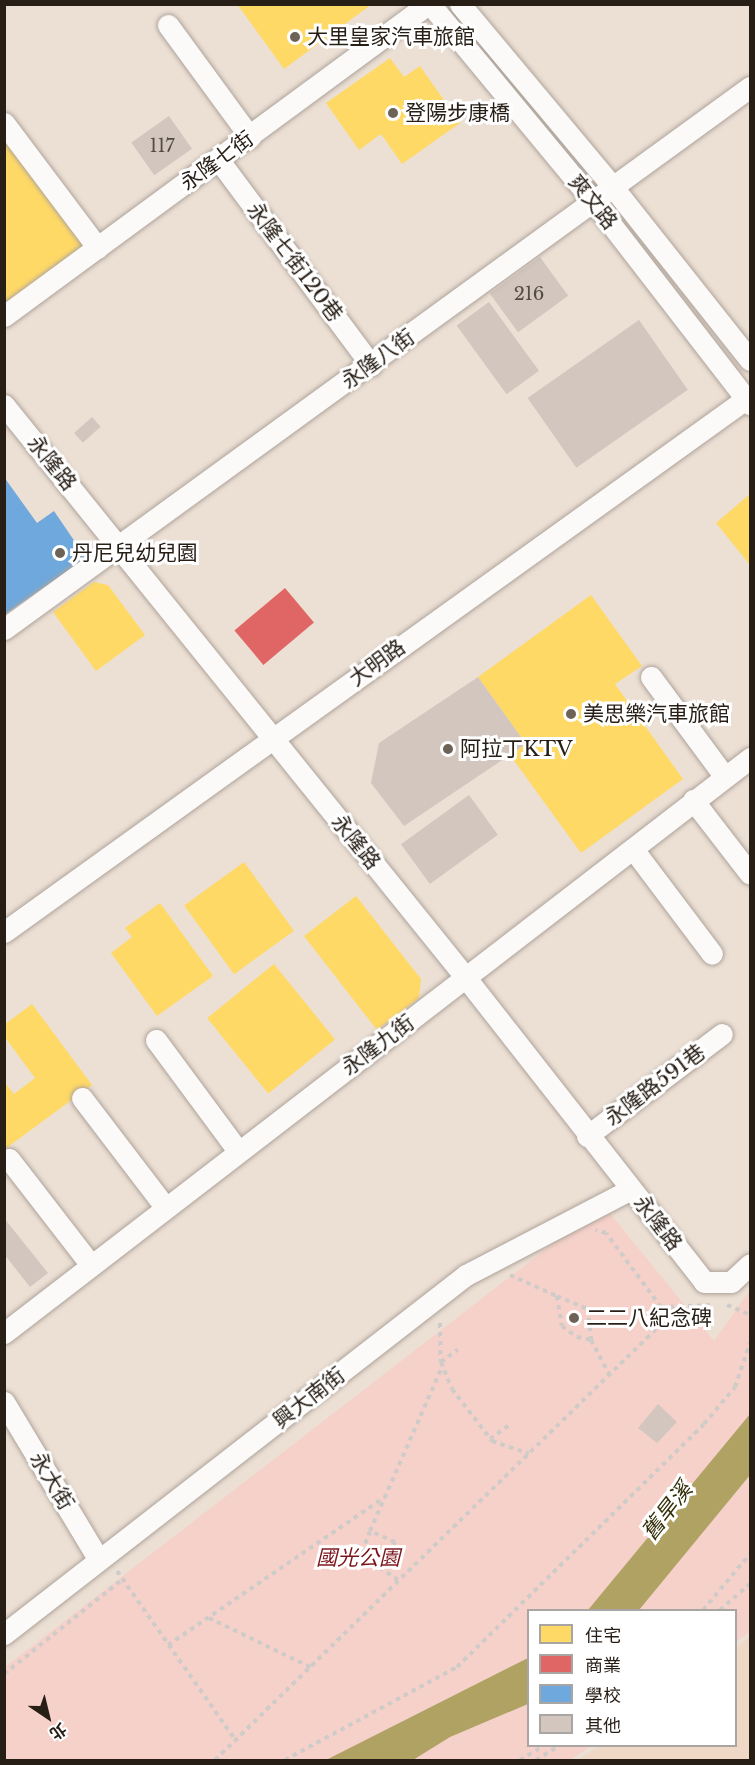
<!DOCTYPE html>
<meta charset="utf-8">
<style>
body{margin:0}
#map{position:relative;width:755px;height:1765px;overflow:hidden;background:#ecdfd4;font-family:"Libre Baskerville","Noto Sans TC",serif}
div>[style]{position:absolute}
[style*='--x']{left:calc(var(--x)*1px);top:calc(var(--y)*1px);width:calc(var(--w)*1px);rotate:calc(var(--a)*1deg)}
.built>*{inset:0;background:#efd8c5}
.green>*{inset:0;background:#f5d1c9}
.water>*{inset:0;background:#afa263}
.homes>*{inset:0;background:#ffd966;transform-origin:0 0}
.shops>*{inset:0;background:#e06666;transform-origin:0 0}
.schools>*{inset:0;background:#6fa8dc}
.building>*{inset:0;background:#d2c6bf;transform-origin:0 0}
.path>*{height:4px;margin-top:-2px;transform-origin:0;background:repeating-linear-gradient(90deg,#cfcbc8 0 4.5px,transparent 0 9px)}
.roads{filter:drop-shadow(0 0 2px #aea49b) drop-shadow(0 0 2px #aea49b)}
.minor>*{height:21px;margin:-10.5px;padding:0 10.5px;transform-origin:10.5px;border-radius:10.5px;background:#fcfaf9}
.dots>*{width:16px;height:16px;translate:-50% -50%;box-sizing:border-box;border:3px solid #fff;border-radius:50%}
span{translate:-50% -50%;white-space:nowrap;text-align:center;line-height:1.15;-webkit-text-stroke:6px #fff;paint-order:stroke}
.number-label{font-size:18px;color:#544b43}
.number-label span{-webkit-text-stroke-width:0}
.poi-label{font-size:21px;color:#271e16}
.left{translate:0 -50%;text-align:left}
.street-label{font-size:21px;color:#271e16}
.park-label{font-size:21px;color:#7c151b;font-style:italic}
.water-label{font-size:22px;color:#342f09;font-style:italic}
.frame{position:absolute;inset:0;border:6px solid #271e16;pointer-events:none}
.legend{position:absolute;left:527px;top:1609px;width:210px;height:138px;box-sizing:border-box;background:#fff;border:2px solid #a9a5a2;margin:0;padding:8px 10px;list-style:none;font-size:18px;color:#271e16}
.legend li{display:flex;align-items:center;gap:12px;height:30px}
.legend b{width:30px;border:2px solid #a9a5a2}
.north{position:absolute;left:18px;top:1687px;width:60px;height:60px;-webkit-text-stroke:4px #fff;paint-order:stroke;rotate:145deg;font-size:16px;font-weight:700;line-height:24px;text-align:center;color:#271e16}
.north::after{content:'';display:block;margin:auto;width:21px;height:27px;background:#271e16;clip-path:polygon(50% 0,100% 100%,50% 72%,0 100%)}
</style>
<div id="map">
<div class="built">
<div style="clip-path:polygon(750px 1637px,750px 1760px,578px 1760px,599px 1746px,736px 1746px,736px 1648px)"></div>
</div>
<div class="green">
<div style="clip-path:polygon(603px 1205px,714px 1341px,750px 1290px,750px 1631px,736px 1642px,736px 1610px,528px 1610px,528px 1746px,591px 1746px,570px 1760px,5px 1760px,5px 1667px)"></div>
</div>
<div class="water">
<div style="clip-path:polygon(750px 1414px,750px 1475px,639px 1610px,588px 1610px)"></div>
<div style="clip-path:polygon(528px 1658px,528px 1704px,450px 1737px,413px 1760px,326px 1760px)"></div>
</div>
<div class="homes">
<div style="clip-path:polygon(237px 4px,372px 4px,284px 69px)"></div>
<div style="clip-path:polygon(390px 58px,404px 77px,420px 66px,460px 123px,402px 164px,381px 134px,359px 150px,326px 103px)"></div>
<div style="clip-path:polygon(4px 137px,91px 251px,4px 314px)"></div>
<div style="clip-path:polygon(750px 494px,750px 565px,716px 523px)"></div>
<div style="clip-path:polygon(94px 582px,108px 585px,145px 635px,96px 671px,53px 612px)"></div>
<div style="clip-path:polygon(591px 595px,642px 666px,615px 684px,683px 779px,581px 853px,510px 755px,526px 744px,478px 677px)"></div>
<div style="left:244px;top:862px;width:85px;height:74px;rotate:54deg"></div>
<div style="clip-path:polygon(356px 896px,421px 979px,419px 998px,377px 1030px,304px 936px)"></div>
<div style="clip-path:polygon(160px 903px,213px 976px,157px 1016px,111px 953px,132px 937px,125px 928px)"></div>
<div style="left:274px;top:964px;width:97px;height:86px;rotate:51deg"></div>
<div style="clip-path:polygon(32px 1004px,92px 1085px,5px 1149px,4px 1082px,14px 1094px,35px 1078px,4px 1036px,4px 1025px)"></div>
</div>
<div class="shops">
<div style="left:285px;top:588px;width:45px;height:66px;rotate:50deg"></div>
</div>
<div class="schools">
<div style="clip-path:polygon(4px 477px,37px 523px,54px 511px,86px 558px,4px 615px)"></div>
</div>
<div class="building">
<div style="left:169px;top:116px;width:40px;height:46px;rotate:55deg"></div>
<div style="left:540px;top:257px;width:48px;height:62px;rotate:54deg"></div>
<div style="left:489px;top:302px;width:85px;height:40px;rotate:54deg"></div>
<div style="left:639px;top:320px;width:85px;height:136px;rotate:55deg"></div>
<div style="left:92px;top:417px;width:13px;height:24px;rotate:48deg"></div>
<div style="clip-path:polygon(478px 677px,526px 744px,404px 826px,371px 783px,379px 743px)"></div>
<div style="left:469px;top:795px;width:49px;height:84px;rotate:54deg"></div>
<div style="clip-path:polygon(4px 1218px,48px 1273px,30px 1287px,4px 1254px)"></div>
<div style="clip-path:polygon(658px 1404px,677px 1422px,657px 1443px,638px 1428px)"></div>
</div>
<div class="path">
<div style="--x:510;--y:1275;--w:51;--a:24.1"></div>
<div style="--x:557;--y:1296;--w:30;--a:81"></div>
<div style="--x:562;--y:1326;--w:19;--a:36"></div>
<div style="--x:577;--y:1337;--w:14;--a:12"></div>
<div style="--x:591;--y:1340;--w:41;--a:62.2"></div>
<div style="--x:557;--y:1296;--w:34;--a:23"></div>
<div style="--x:588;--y:1309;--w:31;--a:84"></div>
<div style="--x:727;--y:1305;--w:25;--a:23"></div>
<div style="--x:661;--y:1307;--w:52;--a:-2.2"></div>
<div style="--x:440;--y:1323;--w:39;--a:89"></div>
<div style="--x:441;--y:1362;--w:29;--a:68"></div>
<div style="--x:452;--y:1389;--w:66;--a:52.4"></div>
<div style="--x:492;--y:1441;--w:39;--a:19"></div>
<div style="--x:441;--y:1362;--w:21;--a:-37"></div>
<div style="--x:490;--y:1439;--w:26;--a:-36"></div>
<div style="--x:362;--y:1552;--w:22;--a:-69"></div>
<div style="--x:117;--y:1571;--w:208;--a:55"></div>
<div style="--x:398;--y:1580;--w:22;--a:-146"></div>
<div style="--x:380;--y:1568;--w:30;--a:-60"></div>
<div style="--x:395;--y:1542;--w:27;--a:-156"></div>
<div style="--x:370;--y:1531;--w:181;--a:-66.3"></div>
<div style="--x:703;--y:1610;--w:73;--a:-50"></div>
<div style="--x:720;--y:1610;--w:40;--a:-41"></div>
<div style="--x:209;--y:1618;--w:114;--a:25.9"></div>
<div style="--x:168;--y:1645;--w:263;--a:-34.3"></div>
<div style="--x:4;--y:1674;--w:152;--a:-38.6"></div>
<div style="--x:215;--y:1760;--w:618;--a:-44.34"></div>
<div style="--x:657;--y:1328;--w:21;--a:-79"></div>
<div style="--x:661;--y:1307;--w:92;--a:-126.6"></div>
<div style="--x:606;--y:1233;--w:11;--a:-165"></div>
<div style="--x:285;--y:1760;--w:196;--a:-28.4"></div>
<div style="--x:457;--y:1667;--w:346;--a:-44.5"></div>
<div style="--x:704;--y:1424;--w:48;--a:-50"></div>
<div style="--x:735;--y:1387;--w:46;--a:-71.2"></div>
<div style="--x:520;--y:1760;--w:27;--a:-31"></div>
<div style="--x:536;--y:1760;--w:26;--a:-32"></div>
</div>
<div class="roads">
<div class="minor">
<div style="--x:430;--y:4;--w:256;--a:50.4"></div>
<div style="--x:593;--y:201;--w:257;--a:52.3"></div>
<div style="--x:460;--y:4;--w:237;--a:50.1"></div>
<div style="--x:612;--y:186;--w:222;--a:51.6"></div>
<div style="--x:168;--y:25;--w:139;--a:53.8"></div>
<div style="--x:4;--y:123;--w:156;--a:53.1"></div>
<div style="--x:218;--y:159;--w:257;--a:53.4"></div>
<div style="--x:4;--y:316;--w:526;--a:-36.35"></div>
<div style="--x:4;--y:405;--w:736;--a:51.12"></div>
<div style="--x:466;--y:978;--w:386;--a:51.9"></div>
<div style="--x:704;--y:1282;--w:27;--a:0"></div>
<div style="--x:731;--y:1282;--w:26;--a:-43"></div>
<div style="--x:4;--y:629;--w:922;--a:-36"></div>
<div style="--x:651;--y:677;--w:124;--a:53.5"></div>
<div style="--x:693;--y:800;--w:93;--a:52.4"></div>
<div style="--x:633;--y:849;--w:131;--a:53"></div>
<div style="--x:4;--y:932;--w:919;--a:-35.7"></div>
<div style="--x:156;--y:1040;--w:138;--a:53.5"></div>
<div style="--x:82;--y:1098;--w:137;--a:52.7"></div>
<div style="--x:587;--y:1136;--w:169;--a:-37.1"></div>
<div style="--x:9;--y:1159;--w:134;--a:52.3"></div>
<div style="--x:4;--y:1333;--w:942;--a:-37.62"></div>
<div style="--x:4;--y:1402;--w:184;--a:59"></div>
<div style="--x:4;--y:1634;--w:585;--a:-37.85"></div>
<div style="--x:466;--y:1275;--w:186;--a:-27.5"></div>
</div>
</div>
<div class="dots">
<div style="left:295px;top:37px;background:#6c6258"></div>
<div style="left:393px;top:113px;background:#6c6258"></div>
<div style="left:60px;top:553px;background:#6c6258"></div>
<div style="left:571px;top:714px;background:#6c6258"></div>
<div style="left:448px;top:749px;background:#6c6258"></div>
<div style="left:574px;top:1318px;background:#6c6258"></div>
</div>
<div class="number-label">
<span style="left:162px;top:146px">117</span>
<span style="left:529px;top:294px">216</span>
</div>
<div class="poi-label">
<span class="left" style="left:307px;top:37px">大里皇家汽車旅館</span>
<span class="left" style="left:405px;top:113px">登陽步康橋</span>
<span class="left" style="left:72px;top:553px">丹尼兒幼兒園</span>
<span class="left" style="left:583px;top:714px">美思樂汽車旅館</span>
<span class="left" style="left:460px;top:749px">阿拉丁KTV</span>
<span class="left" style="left:586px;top:1318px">二二八紀念碑</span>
</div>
<div class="street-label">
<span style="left:217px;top:161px;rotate:-36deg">永隆七街</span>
<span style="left:593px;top:202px;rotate:51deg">爽文路</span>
<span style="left:295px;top:262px;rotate:53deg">永隆七街120巷</span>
<span style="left:378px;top:359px;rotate:-36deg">永隆八街</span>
<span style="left:52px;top:463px;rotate:51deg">永隆路</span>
<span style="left:377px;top:663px;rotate:-36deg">大明路</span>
<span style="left:356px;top:842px;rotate:51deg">永隆路</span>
<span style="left:378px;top:1045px;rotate:-37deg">永隆九街</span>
<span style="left:655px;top:1085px;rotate:-37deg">永隆路591巷</span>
<span style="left:658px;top:1223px;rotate:52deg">永隆路</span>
<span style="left:309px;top:1398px;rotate:-38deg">興大南街</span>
<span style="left:52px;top:1481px;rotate:59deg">永大街</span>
</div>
<div class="park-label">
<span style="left:358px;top:1558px">國光公園</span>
</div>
<div class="water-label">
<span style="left:667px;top:1511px;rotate:-52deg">舊旱溪</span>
</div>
<div class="frame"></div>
<ul class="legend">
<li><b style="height:16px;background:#ffd966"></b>住宅</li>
<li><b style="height:16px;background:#e06666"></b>商業</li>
<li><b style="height:16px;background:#6fa8dc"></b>學校</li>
<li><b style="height:16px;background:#d2c6bf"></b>其他</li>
</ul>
<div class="north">北</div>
</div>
